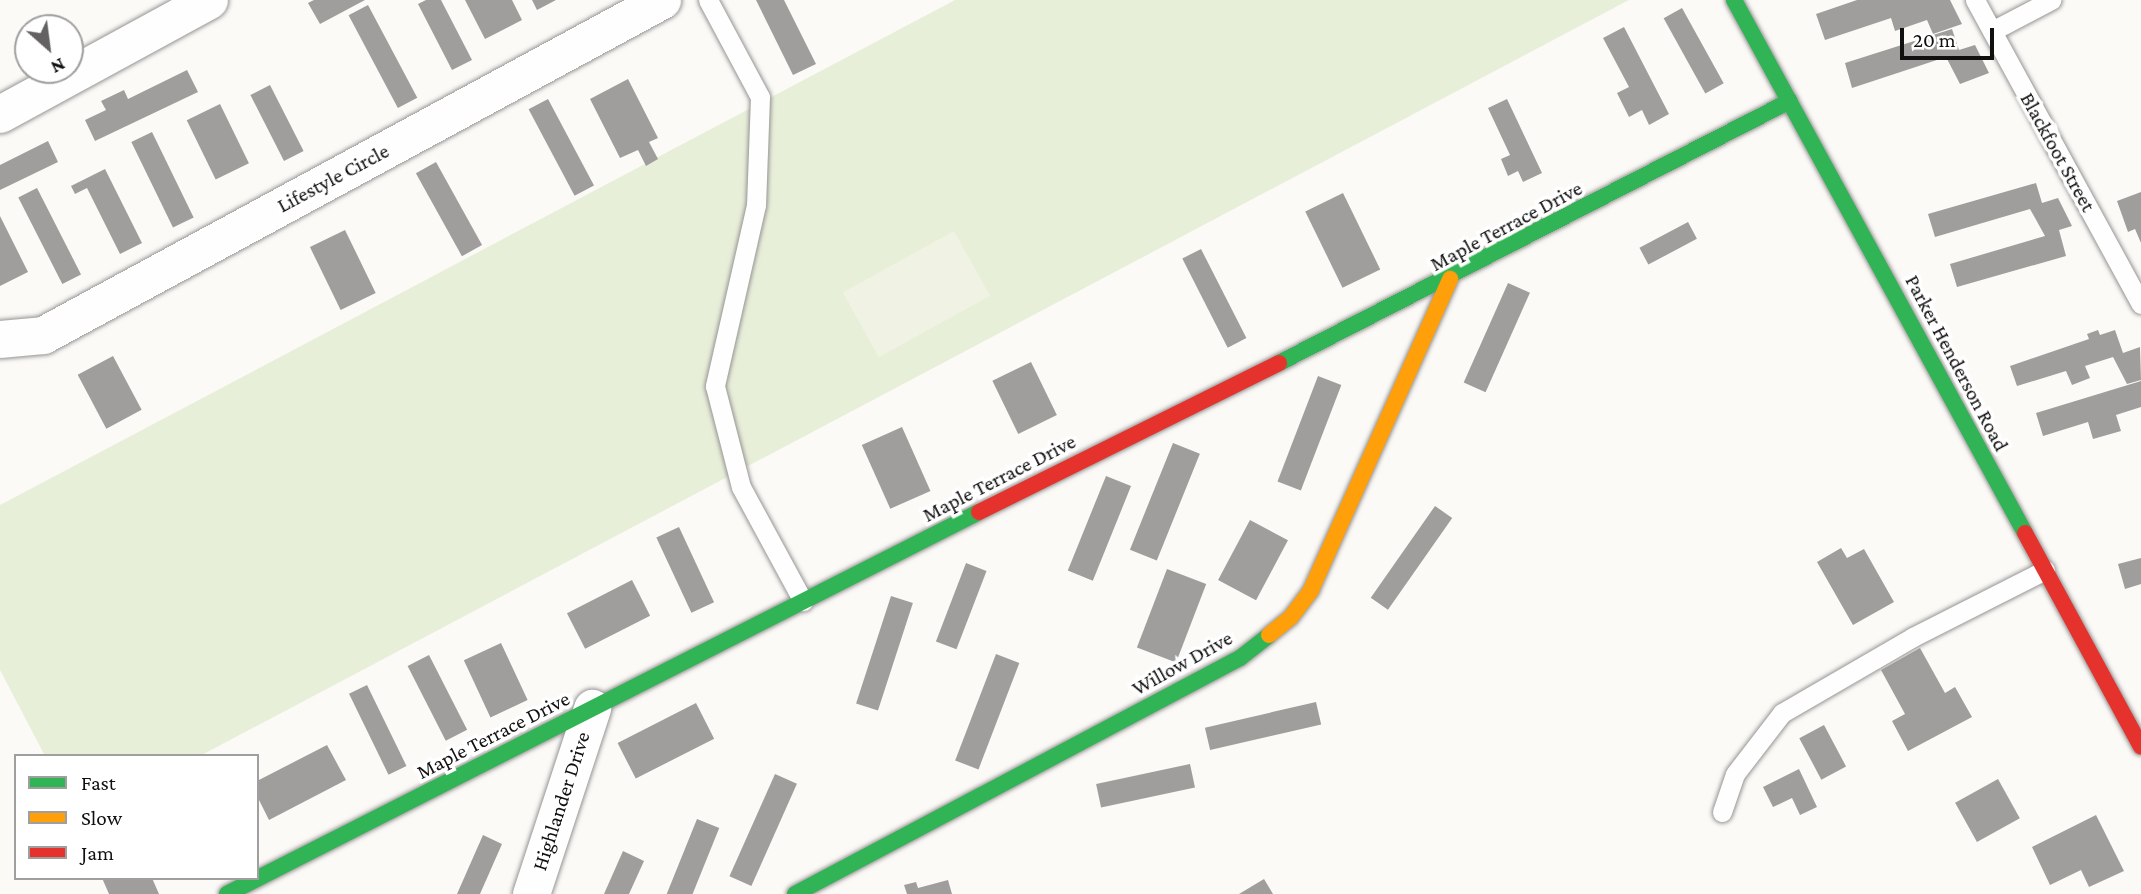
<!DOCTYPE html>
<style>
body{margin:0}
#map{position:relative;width:2141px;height:894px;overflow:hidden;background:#fcfaf7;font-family:"Crimson Pro",serif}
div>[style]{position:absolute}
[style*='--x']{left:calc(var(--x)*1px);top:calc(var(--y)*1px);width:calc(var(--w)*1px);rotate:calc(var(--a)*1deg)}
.green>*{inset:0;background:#e8efd9}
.pitch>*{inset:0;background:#f0f3e3;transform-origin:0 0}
.building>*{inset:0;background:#a09e9c;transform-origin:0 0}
.roads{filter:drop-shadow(0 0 2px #969594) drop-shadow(0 0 2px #969594)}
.lane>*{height:19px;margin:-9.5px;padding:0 9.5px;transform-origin:9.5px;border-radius:9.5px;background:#fffefe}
.street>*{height:37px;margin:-18.5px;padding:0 18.5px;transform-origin:18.5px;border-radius:18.5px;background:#fffefe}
.fast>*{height:16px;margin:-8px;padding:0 8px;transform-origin:8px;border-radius:8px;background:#30b455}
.slow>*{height:16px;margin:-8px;padding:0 8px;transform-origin:8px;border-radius:8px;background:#ff9f0a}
.jam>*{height:16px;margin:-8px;padding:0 8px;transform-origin:8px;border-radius:8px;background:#e5322d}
span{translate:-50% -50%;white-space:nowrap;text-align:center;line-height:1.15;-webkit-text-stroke:7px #fff;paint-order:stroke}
.street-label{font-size:21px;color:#101010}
.legend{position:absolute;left:14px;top:754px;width:245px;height:126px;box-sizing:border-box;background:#fff;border:2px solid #9f9f9f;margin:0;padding:9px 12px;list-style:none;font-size:21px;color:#101010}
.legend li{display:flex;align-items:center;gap:14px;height:35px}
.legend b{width:35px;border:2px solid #9f9f9f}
.north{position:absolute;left:14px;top:14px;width:70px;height:70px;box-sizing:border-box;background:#fff;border:2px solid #9f9f9f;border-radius:50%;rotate:152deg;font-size:19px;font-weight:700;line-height:28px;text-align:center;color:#101010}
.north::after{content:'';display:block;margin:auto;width:24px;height:32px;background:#636261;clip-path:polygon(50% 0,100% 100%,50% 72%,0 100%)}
.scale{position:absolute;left:1900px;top:28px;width:94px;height:32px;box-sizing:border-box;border:4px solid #101010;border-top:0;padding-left:9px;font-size:21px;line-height:24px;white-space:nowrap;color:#101010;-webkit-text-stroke:5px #fff;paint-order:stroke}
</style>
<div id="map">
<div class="green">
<div style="clip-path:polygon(955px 0,1629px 0,200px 756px,45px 756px,0 670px,0 505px)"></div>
</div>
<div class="pitch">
<div style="left:954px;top:231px;width:74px;height:127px;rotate:61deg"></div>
</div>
<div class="building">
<div style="clip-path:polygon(314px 0,365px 0,320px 24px,308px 3px)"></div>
<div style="clip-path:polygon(426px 0,441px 0,472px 60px,452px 70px,418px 4px)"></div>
<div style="clip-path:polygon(465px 0,512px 0,522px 20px,485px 39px)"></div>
<div style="clip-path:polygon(532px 0,556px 0,537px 10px)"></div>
<div style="clip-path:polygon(756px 0,784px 0,816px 64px,793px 75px)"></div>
<div style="clip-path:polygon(1857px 0,1950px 0,1962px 24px,1933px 34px,1927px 20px,1895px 31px,1891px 18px,1825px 40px,1816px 14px)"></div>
<div style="left:368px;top:5px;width:105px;height:22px;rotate:62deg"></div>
<div style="left:1682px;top:8px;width:86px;height:21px;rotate:61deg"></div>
<div style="clip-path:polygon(1624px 27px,1669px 114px,1649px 125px,1642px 110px,1629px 117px,1617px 93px,1629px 87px,1603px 38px)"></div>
<div style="clip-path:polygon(1952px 29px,1959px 50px,1975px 45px,1989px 73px,1960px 84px,1946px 57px,1852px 88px,1845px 63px)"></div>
<div style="clip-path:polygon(187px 70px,198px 92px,95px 141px,85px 120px,106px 110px,101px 101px,124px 90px,128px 99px)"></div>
<div style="clip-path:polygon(628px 79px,658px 138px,649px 142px,658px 159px,646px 166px,638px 150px,620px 158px,590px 99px)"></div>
<div style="left:270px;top:85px;width:74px;height:22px;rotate:63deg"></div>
<div style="left:548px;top:99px;width:98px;height:22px;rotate:62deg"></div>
<div style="clip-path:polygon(1507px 99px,1542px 173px,1523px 182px,1518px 171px,1508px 176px,1501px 159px,1510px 155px,1488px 108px)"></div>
<div style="left:220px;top:104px;width:66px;height:37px;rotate:64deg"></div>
<div style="left:152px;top:132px;width:95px;height:23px;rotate:64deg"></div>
<div style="clip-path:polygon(48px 141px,58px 162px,0 190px,0 165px)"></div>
<div style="left:436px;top:162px;width:95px;height:23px;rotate:61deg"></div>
<div style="clip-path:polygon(105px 169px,142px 243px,120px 254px,87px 188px,75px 194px,71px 186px)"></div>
<div style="clip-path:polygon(2036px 183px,2042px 203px,2058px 198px,2072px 226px,2059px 230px,2066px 256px,1957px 287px,1950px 264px,2045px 236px,2030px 209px,1935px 237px,1928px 214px)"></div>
<div style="left:37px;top:188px;width:97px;height:21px;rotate:63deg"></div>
<div style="clip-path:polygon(2141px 192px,2141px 243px,2135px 229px,2128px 232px,2117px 201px)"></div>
<div style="left:1343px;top:193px;width:85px;height:42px;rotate:64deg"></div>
<div style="clip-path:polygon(0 216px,28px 272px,0 286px)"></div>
<div style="left:1688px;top:222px;width:19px;height:55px;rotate:62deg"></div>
<div style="left:345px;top:230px;width:70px;height:39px;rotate:64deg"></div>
<div style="left:1201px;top:249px;width:100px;height:21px;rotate:63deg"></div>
<div style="left:1508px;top:283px;width:24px;height:109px;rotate:24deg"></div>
<div style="clip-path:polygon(2098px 330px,2100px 335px,2115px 330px,2123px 353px,2140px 347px,2141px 380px,2127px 384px,2113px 357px,2085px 366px,2090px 378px,2072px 385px,2066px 371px,2017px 386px,2010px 366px,2089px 339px,2087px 334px)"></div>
<div style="left:113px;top:356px;width:61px;height:40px;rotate:62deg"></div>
<div style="left:1031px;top:362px;width:59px;height:43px;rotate:64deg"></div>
<div style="left:1318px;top:376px;width:25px;height:113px;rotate:21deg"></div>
<div style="clip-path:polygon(2141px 381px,2141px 407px,2116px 415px,2121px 431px,2093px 439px,2088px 422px,2043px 436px,2036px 413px)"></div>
<div style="left:902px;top:427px;width:70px;height:44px;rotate:66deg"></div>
<div style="left:1173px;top:443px;width:29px;height:115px;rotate:22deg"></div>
<div style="left:1106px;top:476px;width:27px;height:102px;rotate:22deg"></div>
<div style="left:1435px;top:506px;width:21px;height:112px;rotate:35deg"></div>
<div style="left:1250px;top:520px;width:43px;height:68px;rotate:28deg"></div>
<div style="left:679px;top:527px;width:83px;height:25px;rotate:65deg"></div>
<div style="clip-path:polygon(1841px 548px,1847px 558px,1864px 549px,1894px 602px,1853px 625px,1817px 562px)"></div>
<div style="clip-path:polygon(2141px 558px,2141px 584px,2125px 589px,2118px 564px)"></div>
<div style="left:966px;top:563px;width:22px;height:84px;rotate:21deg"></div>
<div style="left:1167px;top:569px;width:42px;height:84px;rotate:21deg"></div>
<div style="left:632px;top:580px;width:40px;height:73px;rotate:63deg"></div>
<div style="left:891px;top:596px;width:23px;height:113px;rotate:18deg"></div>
<div style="left:501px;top:643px;width:63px;height:41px;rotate:65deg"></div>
<div style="clip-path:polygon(1920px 648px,1945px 693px,1955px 687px,1972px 717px,1908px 751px,1892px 721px,1905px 714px,1881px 670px)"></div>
<div style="left:996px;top:654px;width:25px;height:114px;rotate:21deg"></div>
<div style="left:429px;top:655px;width:84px;height:24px;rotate:63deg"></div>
<div style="left:367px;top:685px;width:90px;height:20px;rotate:64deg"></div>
<div style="left:1316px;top:702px;width:23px;height:114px;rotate:77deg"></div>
<div style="left:696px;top:703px;width:40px;height:88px;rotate:63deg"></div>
<div style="left:1824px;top:725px;width:47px;height:28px;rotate:62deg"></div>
<div style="clip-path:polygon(327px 745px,346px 780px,269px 820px,257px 796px,257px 781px)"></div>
<div style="left:1190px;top:764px;width:24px;height:96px;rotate:78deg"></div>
<div style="clip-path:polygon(1799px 769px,1817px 807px,1800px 815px,1792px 798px,1773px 807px,1763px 787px)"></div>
<div style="left:775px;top:774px;width:24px;height:112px;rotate:24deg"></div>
<div style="left:1998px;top:779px;width:45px;height:49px;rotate:61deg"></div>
<div style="clip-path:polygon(2096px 815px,2124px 871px,2089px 887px,2081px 870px,2050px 885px,2032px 847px)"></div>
<div style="left:697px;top:819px;width:24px;height:82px;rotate:22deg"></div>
<div style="clip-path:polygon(483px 835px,502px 844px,480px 894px,457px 894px)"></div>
<div style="clip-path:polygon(623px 851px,644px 861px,629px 894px,604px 894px)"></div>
<div style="clip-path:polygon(102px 878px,152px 878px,159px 894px,109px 894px)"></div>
<div style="clip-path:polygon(1264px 879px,1273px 894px,1239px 894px)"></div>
<div style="clip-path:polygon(948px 880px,952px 894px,907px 894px,904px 885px,916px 882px,918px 888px)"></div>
</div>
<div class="roads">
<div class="lane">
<div style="--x:708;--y:0;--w:110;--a:61.8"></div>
<div style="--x:760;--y:97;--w:108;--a:92.1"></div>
<div style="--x:756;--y:205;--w:186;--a:102.8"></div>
<div style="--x:715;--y:386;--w:104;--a:75.6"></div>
<div style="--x:741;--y:487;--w:130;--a:61.5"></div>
<div style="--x:1975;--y:0;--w:346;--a:61.4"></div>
<div style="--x:1992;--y:31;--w:67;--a:-27.7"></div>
<div style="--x:1722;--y:812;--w:40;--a:-71.1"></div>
<div style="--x:1735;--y:774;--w:77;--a:-52.4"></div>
<div style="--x:1782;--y:713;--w:151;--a:-30.1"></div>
<div style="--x:1913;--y:637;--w:148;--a:-26.9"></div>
</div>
<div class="street">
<div style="--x:0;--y:114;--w:238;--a:-28.6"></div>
<div style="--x:0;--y:339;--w:43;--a:-5.3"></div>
<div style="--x:43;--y:335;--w:704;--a:-28.42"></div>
<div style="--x:531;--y:894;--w:196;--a:-71.8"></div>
</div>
<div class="fast">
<div style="--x:1734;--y:0;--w:607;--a:61.37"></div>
<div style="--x:1279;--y:363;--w:574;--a:-27.15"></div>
<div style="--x:227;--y:894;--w:843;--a:-26.93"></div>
<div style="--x:795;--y:894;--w:504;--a:-27.94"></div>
<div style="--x:1240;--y:658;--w:37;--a:-38"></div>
</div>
<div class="slow">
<div style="--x:1269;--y:635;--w:28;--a:-39"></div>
<div style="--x:1291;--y:617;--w:34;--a:-53"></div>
<div style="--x:1311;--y:590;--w:341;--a:-65.9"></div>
</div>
<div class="jam">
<div style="--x:979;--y:512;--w:335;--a:-26.4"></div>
<div style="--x:2025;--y:533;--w:243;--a:61.5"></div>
</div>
</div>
<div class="street-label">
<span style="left:2058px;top:152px;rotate:61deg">Blackfoot Street</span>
<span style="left:333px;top:178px;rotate:-28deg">Lifestyle Circle</span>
<span style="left:1506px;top:226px;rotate:-28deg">Maple Terrace Drive</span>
<span style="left:1957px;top:363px;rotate:62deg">Parker Henderson Road</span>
<span style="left:999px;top:478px;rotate:-27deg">Maple Terrace Drive</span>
<span style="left:1182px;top:663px;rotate:-29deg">Willow Drive</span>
<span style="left:493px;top:735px;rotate:-27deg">Maple Terrace Drive</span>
<span style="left:561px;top:801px;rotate:-72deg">Highlander Drive</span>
</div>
<ul class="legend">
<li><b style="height:9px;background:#30b455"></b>Fast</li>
<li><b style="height:9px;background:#ff9f0a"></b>Slow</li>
<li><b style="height:9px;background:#e5322d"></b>Jam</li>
</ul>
<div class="north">N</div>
<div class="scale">20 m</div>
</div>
